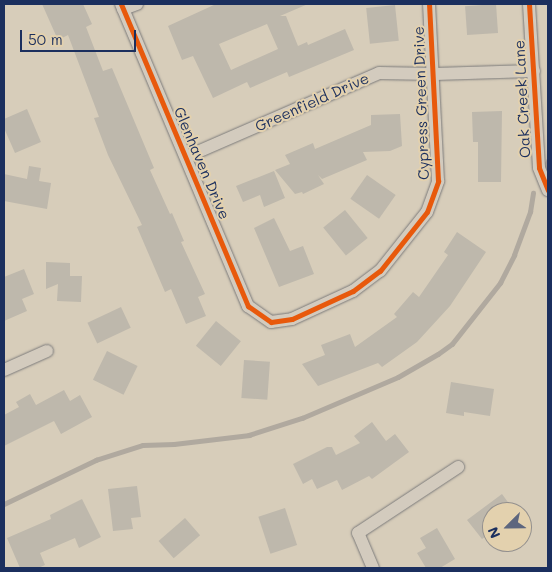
<!DOCTYPE html>
<style>
body{margin:0}
#map{position:relative;width:552px;height:572px;overflow:hidden;background:#d7cdba;font-family:Mali,sans-serif}
div>[style]{position:absolute}
[style*='--x']{left:calc(var(--x)*1px);top:calc(var(--y)*1px);width:calc(var(--w)*1px);rotate:calc(var(--a)*1deg)}
.stream>*{height:4.5px;margin:-2.25px;padding:0 2.25px;transform-origin:2.25px;border-radius:2.25px;background:#b0a99f}
.building>*{inset:0;background:#beb8ac;transform-origin:0 0}
.roads{filter:drop-shadow(0 0 1px #7c7b7b) drop-shadow(0 0 1px #7c7b7b)}
.minor>*{height:12px;margin:-6px;padding:0 6px;transform-origin:6px;border-radius:6px;background:#d3cbbe}
.cycleway>*{height:5px;margin:-2.5px;padding:0 2.5px;transform-origin:2.5px;border-radius:2.5px;background:#e8590c}
span{translate:-50% -50%;white-space:nowrap;text-align:center;line-height:1.15;-webkit-text-stroke:4px #e3d1ae;paint-order:stroke}
.street-label{font-size:15px;color:#1b2f5e}
.frame{position:absolute;inset:0;border:5px solid #1b2f5e;pointer-events:none}
.north{position:absolute;left:482px;top:502px;width:50px;height:50px;box-sizing:border-box;background:#e3d1ae;border:1px solid #93908e;border-radius:50%;rotate:247deg;font-size:14px;font-weight:700;line-height:20px;text-align:center;color:#1b2f5e}
.north::after{content:'';display:block;margin:auto;width:18px;height:22px;background:#5d667e;clip-path:polygon(50% 0,100% 100%,50% 72%,0 100%)}
.scale{position:absolute;left:20px;top:30px;width:116px;height:22px;box-sizing:border-box;border:2px solid #1b2f5e;border-top:0;padding-left:6px;font-size:15px;line-height:18px;white-space:nowrap;color:#1b2f5e;-webkit-text-stroke:4px #e3d1ae;paint-order:stroke}
</style>
<div id="map">
<div class="stream">
<div style="--x:545;--y:167;--w:7;--a:-63"></div>
<div style="--x:4;--y:504;--w:102;--a:-25.6"></div>
<div style="--x:96;--y:460;--w:49;--a:-17.7"></div>
<div style="--x:143;--y:445;--w:31;--a:-2"></div>
<div style="--x:174;--y:444;--w:76;--a:-6.8"></div>
<div style="--x:249;--y:435;--w:56;--a:-17.8"></div>
<div style="--x:302;--y:418;--w:104;--a:-23.1"></div>
<div style="--x:398;--y:377;--w:46;--a:-29.9"></div>
<div style="--x:438;--y:354;--w:17;--a:-36"></div>
<div style="--x:452;--y:344;--w:78;--a:-51.8"></div>
<div style="--x:500;--y:283;--w:31;--a:-63"></div>
<div style="--x:514;--y:255;--w:46;--a:-69.6"></div>
<div style="--x:530;--y:212;--w:19;--a:-81"></div>
</div>
<div class="building">
<div style="clip-path:polygon(42px 4px,83px 4px,92px 24px,86px 27px,103px 71px,112px 68px,154px 168px,150px 170px,170px 214px,172px 213px,184px 241px,181px 242px,205px 294px,198px 297px,206px 316px,186px 324px,171px 289px,165px 292px,137px 227px,142px 225px,108px 155px,94px 118px,99px 117px,68px 35px,58px 40px)"></div>
<div style="clip-path:polygon(evenodd,216px 4px,308px 4px,280px 16px,286px 16px,298px 46px,307px 42px,308px 45px,345px 29px,354px 50px,289px 77px,287px 72px,250px 88px,247px 82px,213px 98px,193px 56px,182px 60px,168px 26px,216px 4px,267px 24px,278px 49px,231px 70px,219px 44px,267px 24px)"></div>
<div style="left:496px;top:4px;width:29px;height:31px;rotate:86deg"></div>
<div style="left:395px;top:5px;width:36px;height:29px;rotate:84deg"></div>
<div style="clip-path:polygon(27px 109px,41px 142px,15px 153px,4px 128px,4px 119px)"></div>
<div style="clip-path:polygon(502px 111px,501px 182px,478px 182px,478px 142px,473px 142px,472px 112px)"></div>
<div style="clip-path:polygon(400px 114px,402px 146px,390px 151px,363px 152px,367px 160px,322px 179px,318px 175px,324px 184px,303px 194px,302px 192px,295px 194px,275px 170px,290px 164px,285px 155px,313px 143px,315px 149px,371px 125px,371px 115px)"></div>
<div style="clip-path:polygon(29px 166px,41px 168px,39px 181px,51px 183px,47px 209px,4px 201px,4px 174px,27px 179px)"></div>
<div style="clip-path:polygon(274px 171px,285px 198px,264px 207px,260px 195px,243px 202px,236px 186px)"></div>
<div style="left:367px;top:175px;width:35px;height:29px;rotate:35deg"></div>
<div style="left:345px;top:210px;width:36px;height:28px;rotate:51deg"></div>
<div style="clip-path:polygon(274px 218px,290px 251px,303px 246px,314px 274px,279px 287px,254px 228px)"></div>
<div style="clip-path:polygon(457px 232px,486px 252px,450px 306px,417px 342px,382px 367px,378px 363px,318px 386px,302px 364px,325px 355px,321px 345px,350px 334px,355px 347px,397px 317px,394px 314px,413px 292px,419px 297px,448px 255px,444px 252px)"></div>
<div style="clip-path:polygon(46px 262px,70px 263px,70px 276px,82px 276px,81px 302px,57px 301px,58px 284px,46px 289px)"></div>
<div style="clip-path:polygon(24px 269px,34px 294px,22px 299px,27px 311px,4px 321px,4px 277px)"></div>
<div style="left:121px;top:307px;width:23px;height:37px;rotate:65deg"></div>
<div style="left:216px;top:321px;width:32px;height:32px;rotate:39deg"></div>
<div style="left:107px;top:351px;width:34px;height:32px;rotate:26deg"></div>
<div style="left:244px;top:360px;width:26px;height:38px;rotate:4deg"></div>
<div style="clip-path:polygon(451px 382px,494px 389px,490px 416px,464px 412px,464px 416px,446px 413px)"></div>
<div style="clip-path:polygon(64px 390px,70px 401px,80px 395px,92px 417px,61px 434px,54px 421px,4px 446px,4px 415px,19px 407px,16px 402px,30px 394px,36px 405px)"></div>
<div style="clip-path:polygon(372px 422px,386px 441px,395px 434px,409px 452px,372px 479px,369px 476px,342px 490px,337px 480px,317px 489px,312px 479px,303px 484px,293px 464px,327px 447px,332px 447px,336px 455px,360px 443px,354px 436px)"></div>
<div style="clip-path:polygon(137px 486px,141px 517px,131px 518px,133px 529px,113px 531px,108px 489px)"></div>
<div style="clip-path:polygon(502px 494px,515px 512px,492px 512px,492px 532px,482px 539px,467px 520px)"></div>
<div style="clip-path:polygon(82px 499px,101px 537px,79px 548px,75px 538px,40px 553px,45px 565px,38px 568px,20px 568px,7px 538px,51px 519px,50px 515px)"></div>
<div style="left:285px;top:508px;width:39px;height:28px;rotate:72deg"></div>
<div style="left:185px;top:518px;width:23px;height:35px;rotate:49deg"></div>
<div style="clip-path:polygon(437px 528px,455px 559px,440px 568px,426px 568px,417px 553px,426px 548px,420px 538px)"></div>
</div>
<div class="roads">
<div class="minor">
<div style="--x:121;--y:4;--w:328;--a:67.2"></div>
<div style="--x:248;--y:306;--w:28;--a:35"></div>
<div style="--x:271;--y:322;--w:21;--a:-8"></div>
<div style="--x:292;--y:319;--w:67;--a:-24.7"></div>
<div style="--x:353;--y:291;--w:34;--a:-37"></div>
<div style="--x:380;--y:271;--w:75;--a:-51.5"></div>
<div style="--x:427;--y:212;--w:33;--a:-70"></div>
<div style="--x:438;--y:181;--w:177;--a:-92.9"></div>
<div style="--x:529;--y:4;--w:164;--a:86.5"></div>
<div style="--x:539;--y:168;--w:24;--a:68"></div>
<div style="--x:123;--y:9;--w:15;--a:-20"></div>
<div style="--x:186;--y:157;--w:210;--a:-23.5"></div>
<div style="--x:379;--y:73;--w:54;--a:1.1"></div>
<div style="--x:433;--y:74;--w:101;--a:-1.7"></div>
<div style="--x:4;--y:370;--w:47;--a:-23.8"></div>
<div style="--x:373;--y:568;--w:38;--a:-113"></div>
<div style="--x:358;--y:533;--w:120;--a:-33.4"></div>
</div>
</div>
<div class="cycleway">
<div style="--x:121;--y:4;--w:328;--a:67.2"></div>
<div style="--x:248;--y:306;--w:28;--a:35"></div>
<div style="--x:271;--y:322;--w:21;--a:-8"></div>
<div style="--x:292;--y:319;--w:67;--a:-24.7"></div>
<div style="--x:353;--y:291;--w:34;--a:-37"></div>
<div style="--x:380;--y:271;--w:75;--a:-51.5"></div>
<div style="--x:427;--y:212;--w:33;--a:-70"></div>
<div style="--x:438;--y:181;--w:177;--a:-92.9"></div>
<div style="--x:529;--y:4;--w:164;--a:86.5"></div>
<div style="--x:539;--y:168;--w:24;--a:68"></div>
</div>
<div class="street-label">
<span style="left:522px;top:99px;rotate:-93deg">Oak Creek Lane</span>
<span style="left:312px;top:102px;rotate:-24deg">Greenfield Drive</span>
<span style="left:421px;top:103px;rotate:-92deg">Cypress Green Drive</span>
<span style="left:202px;top:163px;rotate:67deg">Glenhaven Drive</span>
</div>
<div class="frame"></div>
<div class="north">N</div>
<div class="scale">50 m</div>
</div>
